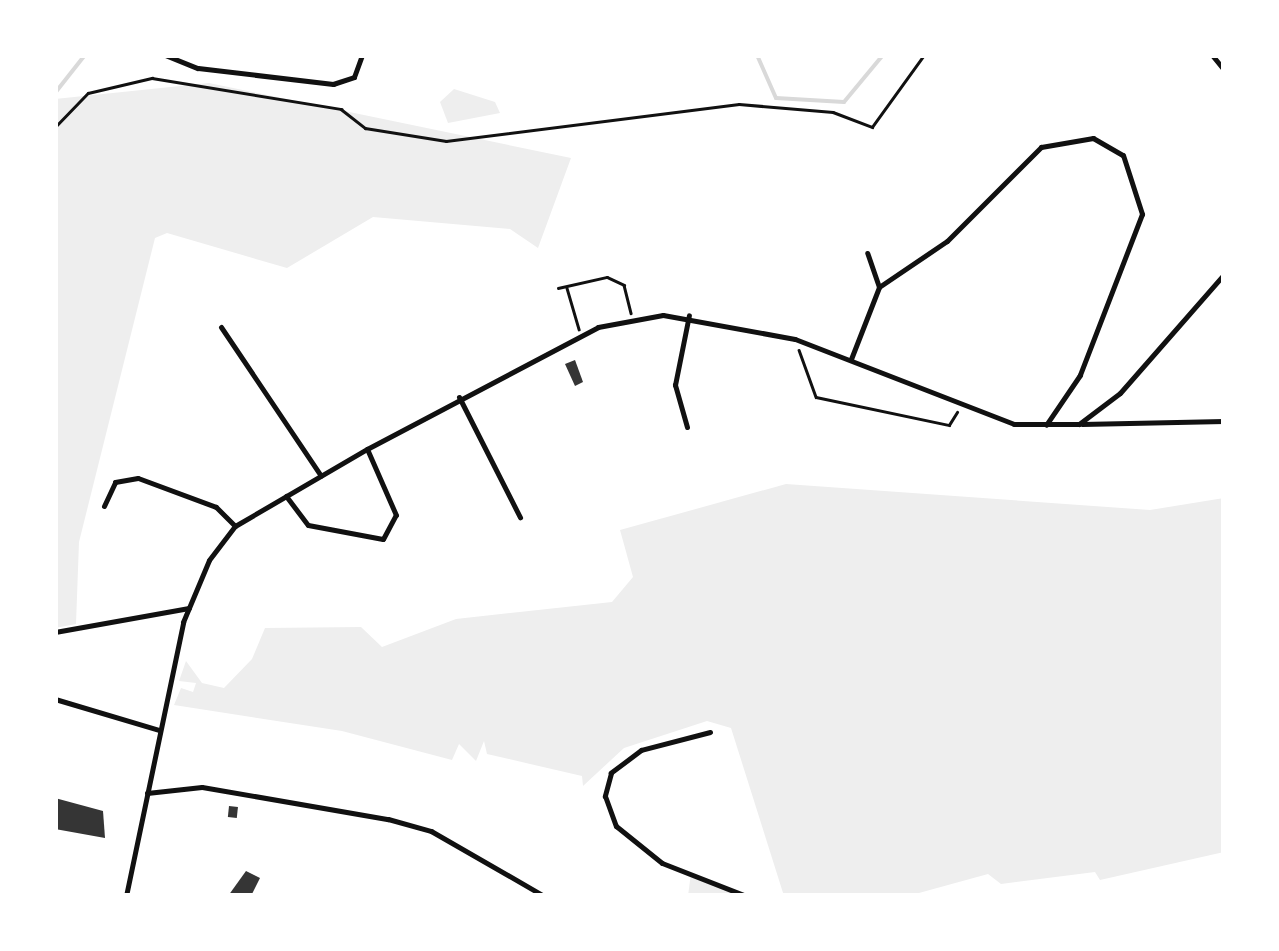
<!DOCTYPE html>
<style>
body{margin:0}
#map{position:relative;width:1279px;height:951px;overflow:hidden;background:#fff;font-family:"PT Sans",sans-serif}
div>[style]{position:absolute}
[style*='--x']{left:calc(var(--x)*1px);top:calc(var(--y)*1px);width:calc(var(--w)*1px);rotate:calc(var(--a)*1deg)}
.green>*{inset:0;background:#eee}
.stream>*{height:4px;margin:-2px;padding:0 2px;transform-origin:2px;border-radius:2px;background:#d9d9d9}
.building>*{inset:0;background:#353535;transform-origin:0 0}
.path>*{height:2.5px;margin:-1.25px;padding:0 1.25px;transform-origin:1.25px;border-radius:1.25px;background:#111}
.minor>*{height:5px;margin:-2.5px;padding:0 2.5px;transform-origin:2.5px;border-radius:2.5px;background:#111}
span{translate:-50% -50%;white-space:nowrap;text-align:center;line-height:1.15;-webkit-text-stroke:8px #fff;paint-order:stroke}
.frame{position:absolute;inset:0;border:58px solid #fff;pointer-events:none}
</style>
<div id="map">
<div class="green">
<div style="clip-path:polygon(209px 83px,571px 158px,538px 248px,510px 229px,373px 217px,287px 268px,167px 233px,155px 238px,79px 542px,76px 624px,55px 628px,55px 99px)"></div>
<div style="clip-path:polygon(454px 89px,495px 102px,500px 113px,448px 123px,440px 102px)"></div>
<div style="clip-path:polygon(786px 484px,1150px 510px,1224px 498px,1224px 852px,1100px 880px,1095px 872px,1001px 884px,988px 874px,908px 896px,784px 896px,731px 728px,707px 721px,624px 748px,583px 786px,582px 776px,487px 754px,484px 741px,476px 761px,459px 744px,452px 760px,342px 731px,174px 705px,181px 688px,193px 692px,196px 683px,179px 681px,186px 661px,202px 683px,224px 688px,252px 659px,265px 628px,361px 627px,382px 647px,456px 619px,612px 602px,633px 577px,620px 530px)"></div>
<div style="clip-path:polygon(691px 873px,746px 896px,688px 896px)"></div>
</div>
<div class="stream">
<div style="--x:757;--y:55;--w:47;--a:66.2"></div>
<div style="--x:776;--y:98;--w:68;--a:3.4"></div>
<div style="--x:844;--y:102;--w:61;--a:-50.3"></div>
<div style="--x:55;--y:93;--w:48;--a:-51.7"></div>
</div>
<div class="building">
<div style="clip-path:polygon(575px 360px,583px 382px,575px 386px,565px 364px)"></div>
<div style="clip-path:polygon(55px 798px,103px 811px,105px 838px,55px 829px)"></div>
<div style="left:229px;top:806px;width:9px;height:11px;rotate:6deg"></div>
<div style="clip-path:polygon(246px 871px,260px 878px,251px 896px,228px 896px)"></div>
</div>
<div class="path">
<div style="--x:55;--y:127;--w:47;--a:-45.9"></div>
<div style="--x:88;--y:93;--w:66;--a:-13.2"></div>
<div style="--x:152;--y:78;--w:192;--a:9.3"></div>
<div style="--x:341;--y:109;--w:31;--a:38"></div>
<div style="--x:365;--y:128;--w:82;--a:9.1"></div>
<div style="--x:446;--y:141;--w:295;--a:-7.2"></div>
<div style="--x:739;--y:104;--w:94;--a:4.9"></div>
<div style="--x:833;--y:112;--w:42;--a:21"></div>
<div style="--x:872;--y:127;--w:89;--a:-54.2"></div>
<div style="--x:558;--y:288;--w:50;--a:-12.7"></div>
<div style="--x:607;--y:277;--w:19;--a:25"></div>
<div style="--x:624;--y:285;--w:29;--a:76"></div>
<div style="--x:567;--y:288;--w:43;--a:73.7"></div>
<div style="--x:799;--y:350;--w:50;--a:70.1"></div>
<div style="--x:816;--y:397;--w:136;--a:11.9"></div>
<div style="--x:949;--y:425;--w:15;--a:-58"></div>
</div>
<div class="minor">
<div style="--x:165;--y:55;--w:35;--a:22"></div>
<div style="--x:198;--y:68;--w:136;--a:6.8"></div>
<div style="--x:333;--y:84;--w:22;--a:-18"></div>
<div style="--x:354;--y:77;--w:23;--a:-70"></div>
<div style="--x:1212;--y:55;--w:19;--a:51"></div>
<div style="--x:879;--y:287;--w:82;--a:-34.1"></div>
<div style="--x:947;--y:241;--w:133;--a:-45"></div>
<div style="--x:1041;--y:147;--w:53;--a:-9.8"></div>
<div style="--x:1093;--y:138;--w:34;--a:30"></div>
<div style="--x:1123;--y:155;--w:62;--a:72.1"></div>
<div style="--x:1142;--y:214;--w:173;--a:111.1"></div>
<div style="--x:1080;--y:375;--w:60;--a:124.2"></div>
<div style="--x:221;--y:327;--w:179;--a:56.1"></div>
<div style="--x:851;--y:359;--w:77;--a:-68.7"></div>
<div style="--x:879;--y:287;--w:36;--a:-109"></div>
<div style="--x:459;--y:397;--w:135;--a:63.1"></div>
<div style="--x:1082;--y:424;--w:142;--a:-1.2"></div>
<div style="--x:687;--y:427;--w:44;--a:-105.9"></div>
<div style="--x:675;--y:385;--w:71;--a:-78.7"></div>
<div style="--x:286;--y:496;--w:36;--a:53"></div>
<div style="--x:308;--y:525;--w:76;--a:10.6"></div>
<div style="--x:383;--y:539;--w:27;--a:-62"></div>
<div style="--x:396;--y:515;--w:72;--a:-113.7"></div>
<div style="--x:104;--y:506;--w:26;--a:-65"></div>
<div style="--x:115;--y:482;--w:23;--a:-10"></div>
<div style="--x:138;--y:478;--w:83;--a:20.4"></div>
<div style="--x:216;--y:507;--w:27;--a:45"></div>
<div style="--x:55;--y:632;--w:136;--a:-10.2"></div>
<div style="--x:55;--y:699;--w:109;--a:16.6"></div>
<div style="--x:710;--y:732;--w:71;--a:165.4"></div>
<div style="--x:641;--y:750;--w:38;--a:143"></div>
<div style="--x:611;--y:773;--w:24;--a:105"></div>
<div style="--x:605;--y:796;--w:32;--a:70"></div>
<div style="--x:616;--y:826;--w:59;--a:38.8"></div>
<div style="--x:662;--y:863;--w:90;--a:21.4"></div>
<div style="--x:147;--y:793;--w:55;--a:-6.2"></div>
<div style="--x:202;--y:787;--w:189;--a:9.8"></div>
<div style="--x:388;--y:819;--w:45;--a:15.6"></div>
<div style="--x:431;--y:831;--w:130;--a:29.9"></div>
<div style="--x:126;--y:896;--w:280;--a:-78.2"></div>
<div style="--x:183;--y:622;--w:67;--a:-67.2"></div>
<div style="--x:209;--y:560;--w:43;--a:-52.6"></div>
<div style="--x:235;--y:526;--w:153;--a:-30.3"></div>
<div style="--x:367;--y:449;--w:261;--a:-27.8"></div>
<div style="--x:598;--y:327;--w:66;--a:-10.5"></div>
<div style="--x:663;--y:315;--w:134;--a:10.3"></div>
<div style="--x:795;--y:339;--w:235;--a:21.2"></div>
<div style="--x:1014;--y:424;--w:65;--a:0"></div>
<div style="--x:1079;--y:424;--w:51;--a:-37.1"></div>
<div style="--x:1120;--y:393;--w:158;--a:-48.8"></div>
</div>
<div class="frame"></div>
</div>
